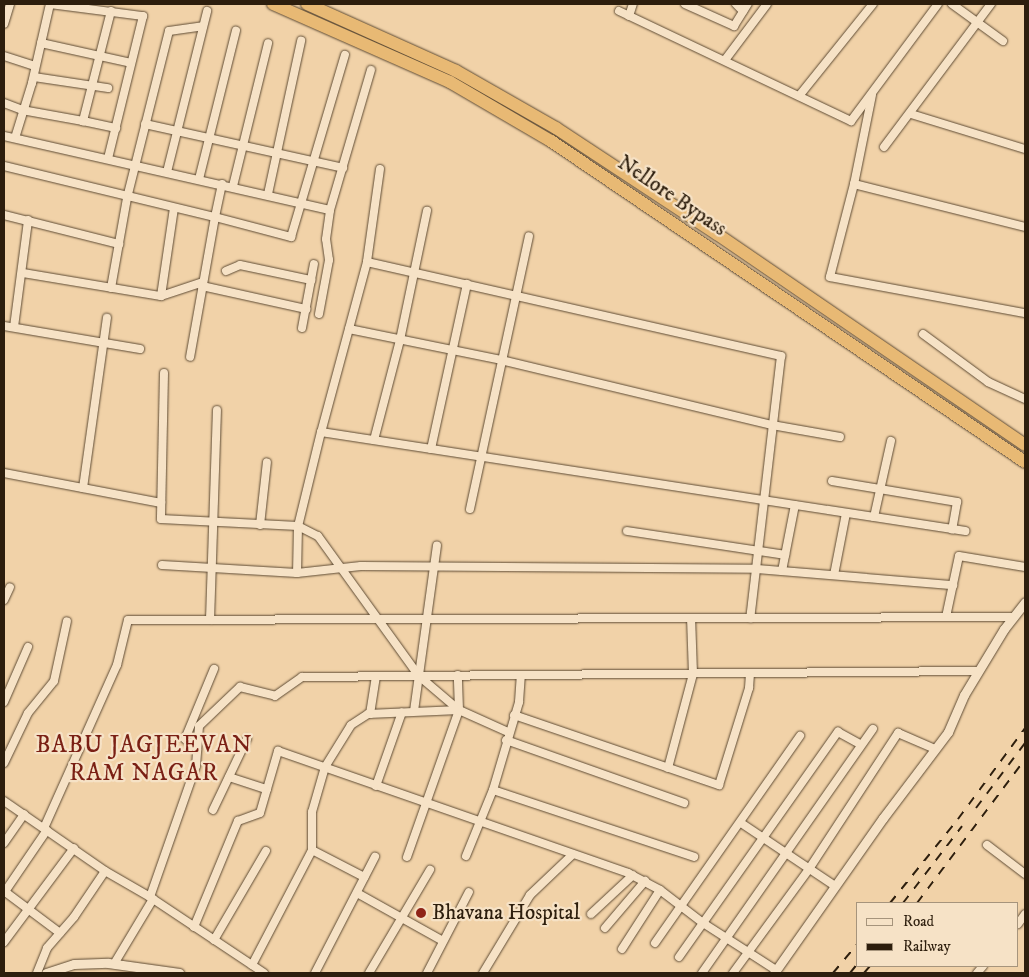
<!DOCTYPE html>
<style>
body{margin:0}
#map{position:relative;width:1029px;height:977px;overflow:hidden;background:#f1d2a8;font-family:"IM FELL DW Pica",serif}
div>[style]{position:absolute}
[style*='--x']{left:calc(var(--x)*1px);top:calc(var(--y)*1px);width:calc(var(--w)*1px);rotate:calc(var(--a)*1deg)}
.roads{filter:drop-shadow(0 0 1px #5e4b34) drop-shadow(0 0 1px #5e4b34)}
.minor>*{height:8px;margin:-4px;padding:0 4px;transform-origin:4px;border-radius:4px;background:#f6e2c6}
.tertiary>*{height:9px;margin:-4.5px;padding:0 4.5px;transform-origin:4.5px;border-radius:4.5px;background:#f6e2c6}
.trunk>*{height:12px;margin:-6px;padding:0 6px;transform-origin:6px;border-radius:6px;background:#e8b974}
.rail>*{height:2px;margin-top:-1px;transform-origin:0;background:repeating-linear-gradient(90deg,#2d1e0d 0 9px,transparent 0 18px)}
.dots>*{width:14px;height:14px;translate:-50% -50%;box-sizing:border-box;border:2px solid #f6e2c6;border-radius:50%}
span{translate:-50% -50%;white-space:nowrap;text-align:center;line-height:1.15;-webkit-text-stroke:4.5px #f6e2c6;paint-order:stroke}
.street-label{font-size:21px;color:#2d1e0d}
.poi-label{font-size:21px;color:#2d1e0d}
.left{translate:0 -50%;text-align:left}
.quarter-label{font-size:24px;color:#7a1f14;letter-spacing:1px}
.frame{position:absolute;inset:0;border:5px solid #2d1e0d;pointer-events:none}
.legend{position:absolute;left:856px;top:902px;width:162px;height:65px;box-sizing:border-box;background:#f6e2c6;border:1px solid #a6947c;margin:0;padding:6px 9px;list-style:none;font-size:15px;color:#2d1e0d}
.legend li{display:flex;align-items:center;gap:10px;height:25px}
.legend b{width:25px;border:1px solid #a6947c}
</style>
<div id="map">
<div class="roads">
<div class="minor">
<div style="--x:50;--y:4;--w:94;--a:7.4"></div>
<div style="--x:143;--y:16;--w:146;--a:103.8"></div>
<div style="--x:685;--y:4;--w:54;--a:24.2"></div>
<div style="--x:734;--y:26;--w:26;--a:-58"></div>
<div style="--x:736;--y:4;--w:10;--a:45"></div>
<div style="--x:952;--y:4;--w:63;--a:36"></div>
<div style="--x:111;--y:11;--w:114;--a:104.3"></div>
<div style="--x:83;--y:121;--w:34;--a:12"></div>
<div style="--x:619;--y:11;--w:257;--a:25.4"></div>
<div style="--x:851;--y:121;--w:146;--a:-53.4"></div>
<div style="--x:629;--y:16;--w:13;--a:-72"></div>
<div style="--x:4;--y:24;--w:21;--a:-73"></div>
<div style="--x:41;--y:43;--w:92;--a:12.5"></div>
<div style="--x:4;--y:56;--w:32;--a:18"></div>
<div style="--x:725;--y:60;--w:70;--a:-53.1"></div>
<div style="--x:34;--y:77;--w:75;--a:8.5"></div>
<div style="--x:872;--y:95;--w:91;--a:101.4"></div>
<div style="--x:854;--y:184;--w:96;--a:104.5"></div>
<div style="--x:830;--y:277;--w:198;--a:10.5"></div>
<div style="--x:799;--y:96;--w:118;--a:-51.2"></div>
<div style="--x:4;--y:103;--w:19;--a:21"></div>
<div style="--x:22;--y:110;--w:62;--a:10.2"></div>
<div style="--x:911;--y:114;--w:119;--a:17.1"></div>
<div style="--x:145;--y:124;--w:203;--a:12.5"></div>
<div style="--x:4;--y:136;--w:334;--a:12.8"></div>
<div style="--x:15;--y:138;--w:58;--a:-72.8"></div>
<div style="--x:32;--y:83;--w:81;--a:-77.2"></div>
<div style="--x:884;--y:147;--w:179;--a:-53.2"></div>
<div style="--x:4;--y:166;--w:217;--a:13.6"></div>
<div style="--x:215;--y:217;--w:142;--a:100.1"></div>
<div style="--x:380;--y:169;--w:94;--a:98"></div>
<div style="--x:367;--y:262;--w:176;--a:105.1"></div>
<div style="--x:321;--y:432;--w:652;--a:8.74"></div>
<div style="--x:167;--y:172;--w:166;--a:-76"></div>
<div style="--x:199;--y:179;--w:153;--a:-76"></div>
<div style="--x:222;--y:184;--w:34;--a:102"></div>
<div style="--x:215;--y:217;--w:79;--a:14.7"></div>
<div style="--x:291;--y:237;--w:190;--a:-73.5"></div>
<div style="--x:854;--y:184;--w:176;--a:14.1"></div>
<div style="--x:233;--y:186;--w:147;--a:-76.2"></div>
<div style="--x:268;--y:194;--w:157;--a:-77.8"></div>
<div style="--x:4;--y:215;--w:119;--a:14.2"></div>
<div style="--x:367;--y:262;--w:425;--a:12.8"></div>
<div style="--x:781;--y:356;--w:264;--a:96.7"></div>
<div style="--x:226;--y:271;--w:15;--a:-23"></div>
<div style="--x:240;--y:265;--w:73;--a:11.9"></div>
<div style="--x:23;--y:273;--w:140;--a:9.5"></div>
<div style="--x:161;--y:296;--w:44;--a:-18.4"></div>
<div style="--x:202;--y:286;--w:107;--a:12.5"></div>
<div style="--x:111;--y:288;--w:91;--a:-79.9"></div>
<div style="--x:127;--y:198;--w:172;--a:-75.9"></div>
<div style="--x:169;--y:31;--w:34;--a:-8"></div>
<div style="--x:161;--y:296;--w:89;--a:-81.6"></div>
<div style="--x:319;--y:314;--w:55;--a:-79.5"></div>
<div style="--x:329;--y:260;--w:21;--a:-98"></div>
<div style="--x:326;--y:239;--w:29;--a:-82"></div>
<div style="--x:330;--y:210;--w:146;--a:-73.7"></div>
<div style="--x:4;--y:326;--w:138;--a:9.6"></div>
<div style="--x:14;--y:327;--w:108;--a:-82.5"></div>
<div style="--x:302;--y:328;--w:65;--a:-79.4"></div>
<div style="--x:349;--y:329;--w:155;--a:11.5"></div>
<div style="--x:501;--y:360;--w:279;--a:13.5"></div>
<div style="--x:772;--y:425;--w:69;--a:10"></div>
<div style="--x:923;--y:334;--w:81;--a:36.4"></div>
<div style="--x:988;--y:382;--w:41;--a:24.7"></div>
<div style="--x:164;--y:373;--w:146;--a:91.2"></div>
<div style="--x:161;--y:519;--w:137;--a:2.9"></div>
<div style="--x:298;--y:526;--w:47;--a:91.2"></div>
<div style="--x:321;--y:432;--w:97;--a:103.7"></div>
<div style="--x:298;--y:526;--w:22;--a:27"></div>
<div style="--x:318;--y:536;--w:173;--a:54.2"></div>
<div style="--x:419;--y:676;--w:52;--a:40.4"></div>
<div style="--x:374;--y:440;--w:103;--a:-75.4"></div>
<div style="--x:400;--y:340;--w:132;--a:-78.2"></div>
<div style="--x:431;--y:449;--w:169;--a:-77.7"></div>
<div style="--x:4;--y:473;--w:160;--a:10.8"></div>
<div style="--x:832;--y:481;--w:127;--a:9.5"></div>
<div style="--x:957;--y:502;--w:28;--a:100"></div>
<div style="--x:83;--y:488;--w:172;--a:-82"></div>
<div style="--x:470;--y:509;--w:279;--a:-77.8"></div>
<div style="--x:874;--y:517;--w:78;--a:-77.4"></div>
<div style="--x:260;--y:525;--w:63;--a:-83.7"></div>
<div style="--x:627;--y:531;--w:160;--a:8.6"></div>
<div style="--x:162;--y:565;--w:135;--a:3.4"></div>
<div style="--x:297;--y:573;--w:64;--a:-6.2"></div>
<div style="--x:361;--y:566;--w:396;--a:0.4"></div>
<div style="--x:757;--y:569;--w:197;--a:4.7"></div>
<div style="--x:782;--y:571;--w:67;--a:-78.9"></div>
<div style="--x:834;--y:575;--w:63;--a:-79"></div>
<div style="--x:4;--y:600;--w:14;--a:-65"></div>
<div style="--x:946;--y:617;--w:62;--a:-78"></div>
<div style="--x:959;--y:556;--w:67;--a:9.5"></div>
<div style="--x:210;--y:620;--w:210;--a:-88.1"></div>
<div style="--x:4;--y:702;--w:60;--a:-66.4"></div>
<div style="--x:414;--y:711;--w:167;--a:-82.1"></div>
<div style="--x:370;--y:714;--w:38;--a:-81"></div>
<div style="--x:514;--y:715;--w:217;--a:18.9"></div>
<div style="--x:719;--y:785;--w:102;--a:-72.8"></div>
<div style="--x:749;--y:688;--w:15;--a:-86"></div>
<div style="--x:506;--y:740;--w:189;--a:19.5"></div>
<div style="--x:197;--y:750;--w:16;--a:-137"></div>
<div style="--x:185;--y:739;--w:76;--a:-67.5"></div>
<div style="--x:4;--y:763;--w:55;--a:-64.4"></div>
<div style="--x:28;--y:713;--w:41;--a:-50.9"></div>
<div style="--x:54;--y:681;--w:61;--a:-77.8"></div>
<div style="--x:668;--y:768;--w:97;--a:-75.1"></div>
<div style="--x:693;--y:674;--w:56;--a:-92"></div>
<div style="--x:229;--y:777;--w:40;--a:18"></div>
<div style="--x:376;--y:786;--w:78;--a:-70.6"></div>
<div style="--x:493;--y:790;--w:212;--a:18.4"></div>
<div style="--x:4;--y:801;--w:123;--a:34.7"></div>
<div style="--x:213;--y:810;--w:79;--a:-64.4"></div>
<div style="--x:741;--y:823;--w:113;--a:33.8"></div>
<div style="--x:44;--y:828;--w:179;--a:-65.9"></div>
<div style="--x:117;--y:665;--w:46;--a:-76.3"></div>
<div style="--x:128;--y:620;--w:886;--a:-0.19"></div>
<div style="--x:4;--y:843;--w:35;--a:-55"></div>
<div style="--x:987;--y:845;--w:48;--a:37.3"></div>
<div style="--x:312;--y:850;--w:59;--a:27.4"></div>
<div style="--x:466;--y:856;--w:71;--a:-67.8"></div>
<div style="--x:493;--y:790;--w:92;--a:-73.5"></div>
<div style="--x:519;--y:702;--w:27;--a:-86"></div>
<div style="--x:407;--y:857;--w:156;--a:-70.5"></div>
<div style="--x:459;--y:710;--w:35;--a:-92"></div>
<div style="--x:4;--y:891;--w:70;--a:36.9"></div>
<div style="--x:4;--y:893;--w:76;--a:-55.7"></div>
<div style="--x:357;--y:893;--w:98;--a:29.2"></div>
<div style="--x:150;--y:897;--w:139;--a:-70.7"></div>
<div style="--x:196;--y:766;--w:40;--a:-85.7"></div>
<div style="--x:199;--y:726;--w:57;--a:-43.6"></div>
<div style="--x:240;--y:687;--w:36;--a:14"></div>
<div style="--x:275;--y:696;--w:33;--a:-35"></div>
<div style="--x:302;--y:677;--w:676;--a:-0.51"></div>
<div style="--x:591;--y:914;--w:57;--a:-42.9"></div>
<div style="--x:1018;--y:924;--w:12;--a:-55"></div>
<div style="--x:194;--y:927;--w:115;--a:-67.5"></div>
<div style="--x:238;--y:821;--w:23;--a:-20"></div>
<div style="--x:260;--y:813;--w:65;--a:-73.8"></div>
<div style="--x:278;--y:751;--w:371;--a:19.2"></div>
<div style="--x:628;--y:873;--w:36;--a:28"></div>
<div style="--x:660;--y:890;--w:54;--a:37.5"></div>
<div style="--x:703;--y:923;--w:87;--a:32.8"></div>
<div style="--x:605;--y:928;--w:62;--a:-49.6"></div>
<div style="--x:214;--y:940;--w:103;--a:-59.7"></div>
<div style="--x:4;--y:942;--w:117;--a:-53.3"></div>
<div style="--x:655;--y:943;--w:253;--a:-55"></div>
<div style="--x:622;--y:949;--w:70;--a:-57.2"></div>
<div style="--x:679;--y:957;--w:276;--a:-54.8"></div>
<div style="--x:838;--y:732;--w:26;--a:29"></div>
<div style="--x:114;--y:964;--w:76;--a:-59"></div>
<div style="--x:252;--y:965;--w:130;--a:-62.4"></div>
<div style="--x:312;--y:850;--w:38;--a:-90"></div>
<div style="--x:312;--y:812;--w:47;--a:-73.9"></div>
<div style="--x:325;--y:767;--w:49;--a:-58.2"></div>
<div style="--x:351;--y:725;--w:20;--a:-33"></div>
<div style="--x:368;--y:714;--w:91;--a:-2.5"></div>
<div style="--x:459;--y:710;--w:54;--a:24.2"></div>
<div style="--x:37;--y:973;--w:27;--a:-68"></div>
<div style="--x:47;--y:948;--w:41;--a:-48.9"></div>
<div style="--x:74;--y:917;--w:55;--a:-56"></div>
<div style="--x:105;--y:871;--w:52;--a:30"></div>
<div style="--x:150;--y:897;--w:137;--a:33.7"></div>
<div style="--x:315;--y:973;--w:131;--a:-62.7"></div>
<div style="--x:369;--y:973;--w:120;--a:-59.4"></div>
<div style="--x:427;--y:973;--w:91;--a:-62.6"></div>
<div style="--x:483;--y:973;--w:91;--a:-58.9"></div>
<div style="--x:530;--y:895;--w:59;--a:-43.6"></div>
<div style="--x:702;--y:973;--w:298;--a:-55"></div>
<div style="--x:733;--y:973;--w:129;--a:-53.8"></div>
<div style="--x:809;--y:869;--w:163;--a:-56.8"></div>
<div style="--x:898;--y:733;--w:40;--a:23.4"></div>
<div style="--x:977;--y:973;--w:9;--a:-49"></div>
</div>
<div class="tertiary">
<div style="--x:46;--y:973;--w:29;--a:-18"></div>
<div style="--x:74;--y:964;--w:34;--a:-2"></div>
<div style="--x:108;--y:963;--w:72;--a:8"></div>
<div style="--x:774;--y:973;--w:189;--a:-54.9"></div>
<div style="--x:883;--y:818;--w:108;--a:-52.9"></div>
<div style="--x:948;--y:732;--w:40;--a:-66.6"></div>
<div style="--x:964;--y:695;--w:77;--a:-58.8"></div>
<div style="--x:1004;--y:629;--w:34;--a:-52"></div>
</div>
<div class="trunk">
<div style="--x:273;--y:4;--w:193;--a:23.8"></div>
<div style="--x:450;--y:82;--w:117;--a:30.3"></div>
<div style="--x:551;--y:141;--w:572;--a:34.11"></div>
<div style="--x:307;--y:4;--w:163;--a:24.2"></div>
<div style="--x:456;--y:71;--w:115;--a:29.7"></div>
<div style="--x:556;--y:128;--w:193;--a:33.4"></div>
<div style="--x:717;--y:234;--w:373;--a:34.4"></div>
</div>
</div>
<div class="rail">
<div style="--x:976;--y:808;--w:81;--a:-53"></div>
<div style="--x:890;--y:903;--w:108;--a:-51"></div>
<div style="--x:958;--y:819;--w:113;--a:-53.6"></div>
<div style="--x:903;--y:903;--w:97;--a:-52.5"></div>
<div style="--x:917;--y:903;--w:180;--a:-53.1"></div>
<div style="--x:833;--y:973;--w:39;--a:-50"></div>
<div style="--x:850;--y:973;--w:13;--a:-51"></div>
<div style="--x:864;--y:973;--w:9;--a:-49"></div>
</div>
<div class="dots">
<div style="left:421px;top:913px;background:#8f2418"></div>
</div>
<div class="street-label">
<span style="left:672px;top:196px;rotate:34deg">Nellore Bypass</span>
</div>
<div class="poi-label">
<span class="left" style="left:432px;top:913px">Bhavana Hospital</span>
</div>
<div class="quarter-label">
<span style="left:144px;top:760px">BABU JAGJEEVAN<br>RAM NAGAR</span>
</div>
<div class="frame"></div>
<ul class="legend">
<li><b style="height:6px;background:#f6e2c6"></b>Road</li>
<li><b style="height:6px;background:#2d1e0d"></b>Railway</li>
</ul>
</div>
